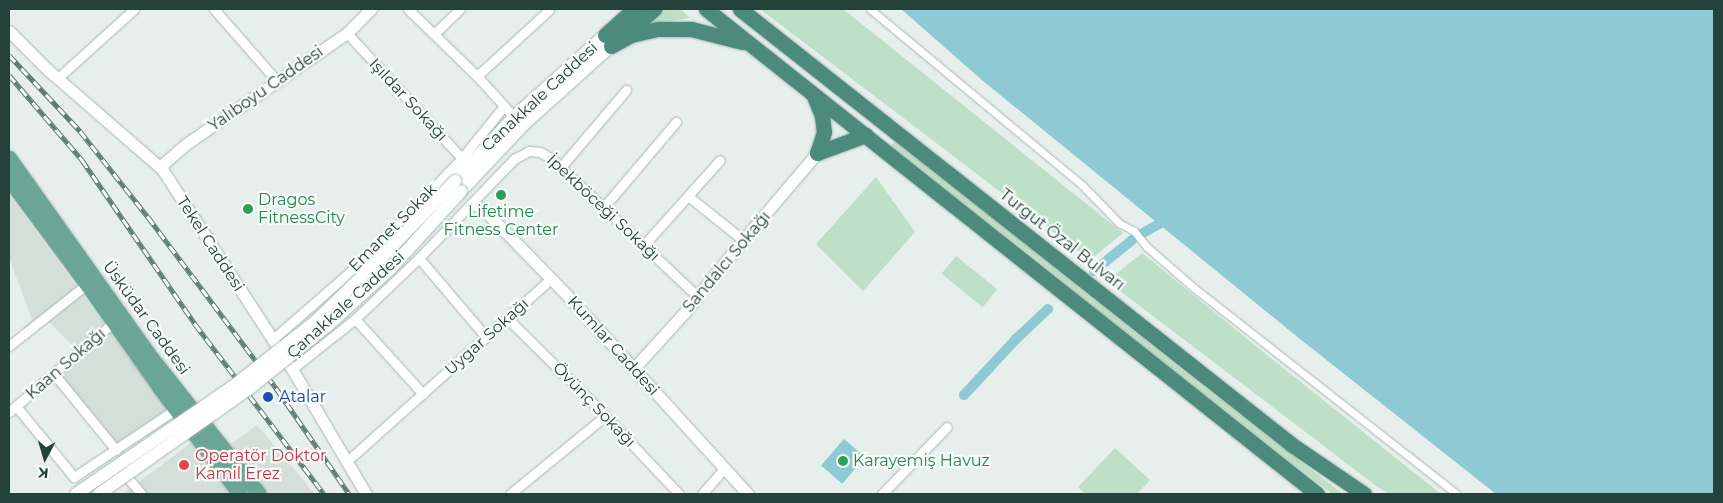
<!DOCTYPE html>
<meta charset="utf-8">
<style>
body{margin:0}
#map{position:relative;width:1723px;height:503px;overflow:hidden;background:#e6efeb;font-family:Montserrat,sans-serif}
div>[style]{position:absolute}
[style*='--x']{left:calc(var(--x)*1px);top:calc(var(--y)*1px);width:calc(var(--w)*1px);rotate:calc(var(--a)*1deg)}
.built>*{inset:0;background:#d4dfda}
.green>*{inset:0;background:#bfe0c8;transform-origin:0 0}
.water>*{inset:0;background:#8ec9d4;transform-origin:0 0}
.canal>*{height:10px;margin:-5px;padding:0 5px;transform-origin:5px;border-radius:5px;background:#8ec9d4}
.roads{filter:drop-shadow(0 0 1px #a8b8b2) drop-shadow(0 0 1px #a8b8b2)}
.pedestrian>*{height:7px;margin:-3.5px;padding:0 3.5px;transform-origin:3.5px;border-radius:3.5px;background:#fff}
.minor>*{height:9px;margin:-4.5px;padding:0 4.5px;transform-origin:4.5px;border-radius:4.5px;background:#fff}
.tertiary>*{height:11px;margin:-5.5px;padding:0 5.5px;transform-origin:5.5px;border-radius:5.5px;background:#fff}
.secondary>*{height:12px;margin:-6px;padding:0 6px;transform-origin:6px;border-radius:6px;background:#fff}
.primary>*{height:15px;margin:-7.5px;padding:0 7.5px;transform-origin:7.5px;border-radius:7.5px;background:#6aa596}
.trunk>*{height:15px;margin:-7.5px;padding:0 7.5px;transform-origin:7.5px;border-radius:7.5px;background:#4c8a7c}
.rail>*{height:5px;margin-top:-2.5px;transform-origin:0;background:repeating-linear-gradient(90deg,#f7fbf9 0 9px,#5f7d75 0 18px);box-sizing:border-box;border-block:1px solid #5f7d75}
.bridges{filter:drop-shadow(0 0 1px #a4bbb3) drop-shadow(0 0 1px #a4bbb3)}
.secondary-bridge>*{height:12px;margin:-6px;padding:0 6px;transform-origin:6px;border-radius:6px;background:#fff}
.dots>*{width:14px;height:14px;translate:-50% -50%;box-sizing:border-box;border:2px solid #f7fbf9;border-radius:50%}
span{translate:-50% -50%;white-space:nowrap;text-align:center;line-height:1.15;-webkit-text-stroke:4.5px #f7fbf9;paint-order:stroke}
.street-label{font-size:16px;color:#24423a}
.leisure-label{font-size:16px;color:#27864d}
.left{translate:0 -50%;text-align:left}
.transit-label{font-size:16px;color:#164399}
.health-label{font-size:16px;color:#be3a42}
.frame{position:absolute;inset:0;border:10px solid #24423a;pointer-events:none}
.north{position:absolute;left:20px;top:433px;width:50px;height:50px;-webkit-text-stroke:4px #f7fbf9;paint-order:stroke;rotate:186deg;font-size:14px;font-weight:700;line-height:20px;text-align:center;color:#24423a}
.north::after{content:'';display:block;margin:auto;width:18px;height:22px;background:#24423a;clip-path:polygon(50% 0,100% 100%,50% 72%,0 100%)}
</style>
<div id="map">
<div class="built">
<div style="clip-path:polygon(9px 195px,168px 411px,116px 445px,55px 369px,77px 350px,48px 321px,29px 334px,24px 327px,32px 320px,9px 257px)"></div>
<div style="clip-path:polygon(257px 425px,315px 494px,262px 494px,228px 446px)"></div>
<div style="clip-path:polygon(191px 443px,229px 494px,122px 494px)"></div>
</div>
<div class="green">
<div style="clip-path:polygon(661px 9px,681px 9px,690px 18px,644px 26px)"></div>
<div style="clip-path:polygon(760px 9px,843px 9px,1123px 233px,1090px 260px)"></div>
<div style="clip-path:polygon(895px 141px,1204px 387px,1343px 494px,1332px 494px,1125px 333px,1049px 270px,891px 146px)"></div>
<div style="clip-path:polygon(876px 177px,915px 232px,863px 291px,816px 244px)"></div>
<div style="clip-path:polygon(1142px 253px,1252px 343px,1441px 494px,1389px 494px,1375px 485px,1107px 281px)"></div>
<div style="left:956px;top:256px;width:53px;height:23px;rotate:39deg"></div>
<div style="clip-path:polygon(1115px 448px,1150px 480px,1137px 494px,1085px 494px,1078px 487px)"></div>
</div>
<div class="water">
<div style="clip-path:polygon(901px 9px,1714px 9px,1714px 494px,1496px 494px,1300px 339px,983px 81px)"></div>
<div style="left:844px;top:439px;width:28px;height:35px;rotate:41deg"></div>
</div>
<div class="canal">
<div style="--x:1141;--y:234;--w:21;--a:-29"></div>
<div style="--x:1094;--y:271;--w:49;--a:-39.2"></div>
<div style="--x:964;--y:395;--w:76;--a:-47.1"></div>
<div style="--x:1016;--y:339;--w:44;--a:-43.2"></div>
</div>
<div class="roads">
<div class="pedestrian">
<div style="--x:870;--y:9;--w:277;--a:39.7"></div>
<div style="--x:1083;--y:186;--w:52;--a:45.8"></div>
<div style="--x:1119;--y:223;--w:17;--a:28"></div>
<div style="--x:1134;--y:231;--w:21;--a:51"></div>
<div style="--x:1147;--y:247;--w:62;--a:41.1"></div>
<div style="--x:1194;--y:288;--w:334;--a:38.1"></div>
</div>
<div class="minor">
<div style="--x:214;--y:9;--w:97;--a:48.8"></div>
<div style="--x:408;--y:9;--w:96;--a:44.2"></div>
<div style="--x:477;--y:76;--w:55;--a:47.9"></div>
<div style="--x:347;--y:33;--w:175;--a:47.5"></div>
<div style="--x:434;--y:34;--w:36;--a:-44"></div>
<div style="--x:477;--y:76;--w:98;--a:-42.5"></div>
<div style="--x:58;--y:78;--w:103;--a:-42.2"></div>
<div style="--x:561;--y:167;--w:101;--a:-49.8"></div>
<div style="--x:688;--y:196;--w:70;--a:38.7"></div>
<div style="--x:603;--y:208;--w:113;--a:-49.7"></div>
<div style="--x:643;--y:246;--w:115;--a:-48.2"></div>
<div style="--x:419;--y:258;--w:104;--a:49.7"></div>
<div style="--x:507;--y:318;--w:118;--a:44.7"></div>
<div style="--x:591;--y:401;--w:128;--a:46.6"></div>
<div style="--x:355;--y:319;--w:101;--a:47.8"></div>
<div style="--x:272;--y:340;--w:118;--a:-41.2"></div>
<div style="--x:361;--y:262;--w:145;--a:-45.8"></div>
<div style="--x:462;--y:158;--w:67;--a:-51.1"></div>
<div style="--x:9;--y:346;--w:100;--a:-38.5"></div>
<div style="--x:292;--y:369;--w:80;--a:-38.4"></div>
<div style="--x:355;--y:319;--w:88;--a:-43.6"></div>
<div style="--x:419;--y:258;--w:137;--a:-46.2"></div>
<div style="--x:514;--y:159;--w:17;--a:-28"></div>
<div style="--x:529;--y:151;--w:11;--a:5"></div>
<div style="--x:540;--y:152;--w:14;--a:30"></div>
<div style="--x:552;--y:159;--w:201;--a:43.4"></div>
<div style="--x:54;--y:374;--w:98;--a:50.8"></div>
<div style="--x:16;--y:406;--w:92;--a:50.8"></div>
<div style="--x:74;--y:477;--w:126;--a:-33.7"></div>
<div style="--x:9;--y:412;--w:141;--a:-40.7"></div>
<div style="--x:346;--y:462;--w:275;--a:-41.8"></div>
<div style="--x:122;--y:471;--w:30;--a:50"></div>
<div style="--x:510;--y:494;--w:123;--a:-39.4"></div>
<div style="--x:702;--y:494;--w:33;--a:-49"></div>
<div style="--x:882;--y:494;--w:93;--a:-45.9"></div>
</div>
<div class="tertiary">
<div style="--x:9;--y:31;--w:55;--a:45"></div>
<div style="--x:48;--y:70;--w:151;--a:41"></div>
<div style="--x:162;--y:169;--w:239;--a:57"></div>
<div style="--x:292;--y:369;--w:145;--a:59.4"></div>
<div style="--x:162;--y:169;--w:5;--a:-79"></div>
<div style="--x:163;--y:164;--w:30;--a:-41"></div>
<div style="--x:186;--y:144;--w:196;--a:-34.6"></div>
<div style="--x:347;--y:33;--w:34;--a:-45"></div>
<div style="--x:473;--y:203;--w:14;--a:34"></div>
<div style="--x:485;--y:211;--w:115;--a:45.7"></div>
<div style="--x:565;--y:293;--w:272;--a:47.7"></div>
<div style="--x:634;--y:368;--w:74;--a:-47.7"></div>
<div style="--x:684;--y:313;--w:94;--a:-51.1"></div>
<div style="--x:743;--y:240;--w:114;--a:-49.6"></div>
</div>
<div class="secondary">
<div style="--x:455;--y:181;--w:87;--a:-47.3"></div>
<div style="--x:514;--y:117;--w:122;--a:-42"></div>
<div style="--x:461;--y:191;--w:92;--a:-46.8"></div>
<div style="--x:524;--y:124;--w:117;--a:-41.9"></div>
</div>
<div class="primary">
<div style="--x:9;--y:158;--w:247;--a:54.6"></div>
<div style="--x:152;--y:359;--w:172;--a:51.6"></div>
<div style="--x:9;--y:179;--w:131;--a:53.4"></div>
<div style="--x:87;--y:284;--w:127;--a:54.9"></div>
<div style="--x:160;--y:388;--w:133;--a:53"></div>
</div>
<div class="trunk">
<div style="--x:706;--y:9;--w:780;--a:38.44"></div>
<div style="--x:740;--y:9;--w:703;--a:38.3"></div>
<div style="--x:1292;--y:445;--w:87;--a:34.2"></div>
<div style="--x:605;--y:35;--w:39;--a:-42"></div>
<div style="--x:622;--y:37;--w:43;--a:-41.2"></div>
<div style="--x:611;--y:46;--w:23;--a:-29"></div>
<div style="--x:631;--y:35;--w:28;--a:-13"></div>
<div style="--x:658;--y:29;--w:33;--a:0"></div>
<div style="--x:691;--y:29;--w:53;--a:14.3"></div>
<div style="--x:814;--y:96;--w:22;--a:68"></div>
<div style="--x:822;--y:116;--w:16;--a:83"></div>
<div style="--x:824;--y:132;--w:22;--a:108"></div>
<div style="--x:817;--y:153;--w:52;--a:-20.2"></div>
</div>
</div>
<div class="rail">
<div style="--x:9;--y:55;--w:104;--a:46.9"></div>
<div style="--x:80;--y:131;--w:110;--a:51.7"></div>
<div style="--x:148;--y:217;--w:214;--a:53.2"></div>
<div style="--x:276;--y:388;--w:129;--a:55.4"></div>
<div style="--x:9;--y:75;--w:112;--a:49.3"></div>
<div style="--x:82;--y:160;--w:199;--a:55.4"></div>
<div style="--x:195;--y:324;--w:213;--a:52.8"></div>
</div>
<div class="bridges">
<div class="secondary-bridge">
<div style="--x:76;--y:494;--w:188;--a:-34.4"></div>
<div style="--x:231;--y:388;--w:108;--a:-38.2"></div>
<div style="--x:316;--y:321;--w:95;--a:-44.1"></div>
<div style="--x:384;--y:255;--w:103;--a:-46.2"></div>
<div style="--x:99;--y:494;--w:184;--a:-35.1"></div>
<div style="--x:250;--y:388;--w:100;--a:-38.9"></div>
<div style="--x:328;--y:325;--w:85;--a:-42.1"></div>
<div style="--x:391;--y:268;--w:104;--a:-47.7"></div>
</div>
</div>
<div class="dots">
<div style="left:501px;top:195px;background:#2e9e5b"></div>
<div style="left:248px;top:209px;background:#2e9e5b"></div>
<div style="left:268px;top:397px;background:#1a4fb4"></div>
<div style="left:843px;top:461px;background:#2e9e5b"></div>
<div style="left:184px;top:465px;background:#e0444e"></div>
</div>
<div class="street-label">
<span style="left:266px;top:89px;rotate:-35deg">Yalıboyu Caddesi</span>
<span style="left:540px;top:97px;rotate:-43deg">Canakkale Caddesi</span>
<span style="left:408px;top:100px;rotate:47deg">Işıldar Sokağı</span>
<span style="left:603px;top:208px;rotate:43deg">İpekböceği Sokağı</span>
<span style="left:393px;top:228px;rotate:-45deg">Emanet Sokak</span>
<span style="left:1062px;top:240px;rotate:38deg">Turgut Özal Bulvarı</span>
<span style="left:210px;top:244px;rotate:57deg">Tekel Caddesi</span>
<span style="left:727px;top:262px;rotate:-50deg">Sandalcı Sokağı</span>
<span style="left:346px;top:305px;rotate:-42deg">Çanakkale Caddesi</span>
<span style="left:146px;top:318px;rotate:54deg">Üsküdar Caddesi</span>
<span style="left:487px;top:337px;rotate:-42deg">Uygar Sokağı</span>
<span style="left:613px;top:346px;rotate:48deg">Kumlar Caddesi</span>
<span style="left:66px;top:364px;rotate:-41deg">Kaan Sokağı</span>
<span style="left:594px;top:405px;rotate:46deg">Övünç Sokağı</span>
</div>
<div class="leisure-label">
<span class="left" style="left:258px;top:209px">Dragos<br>FitnessCity</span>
<span style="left:501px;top:221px">Lifetime<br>Fitness Center</span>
<span class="left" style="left:853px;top:461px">Karayemiş Havuz</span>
</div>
<div class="transit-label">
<span class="left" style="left:279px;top:397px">Atalar</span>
</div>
<div class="health-label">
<span class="left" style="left:195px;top:465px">Operatör Doktor<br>Kamil Erez</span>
</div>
<div class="frame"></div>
<div class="north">K</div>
</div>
